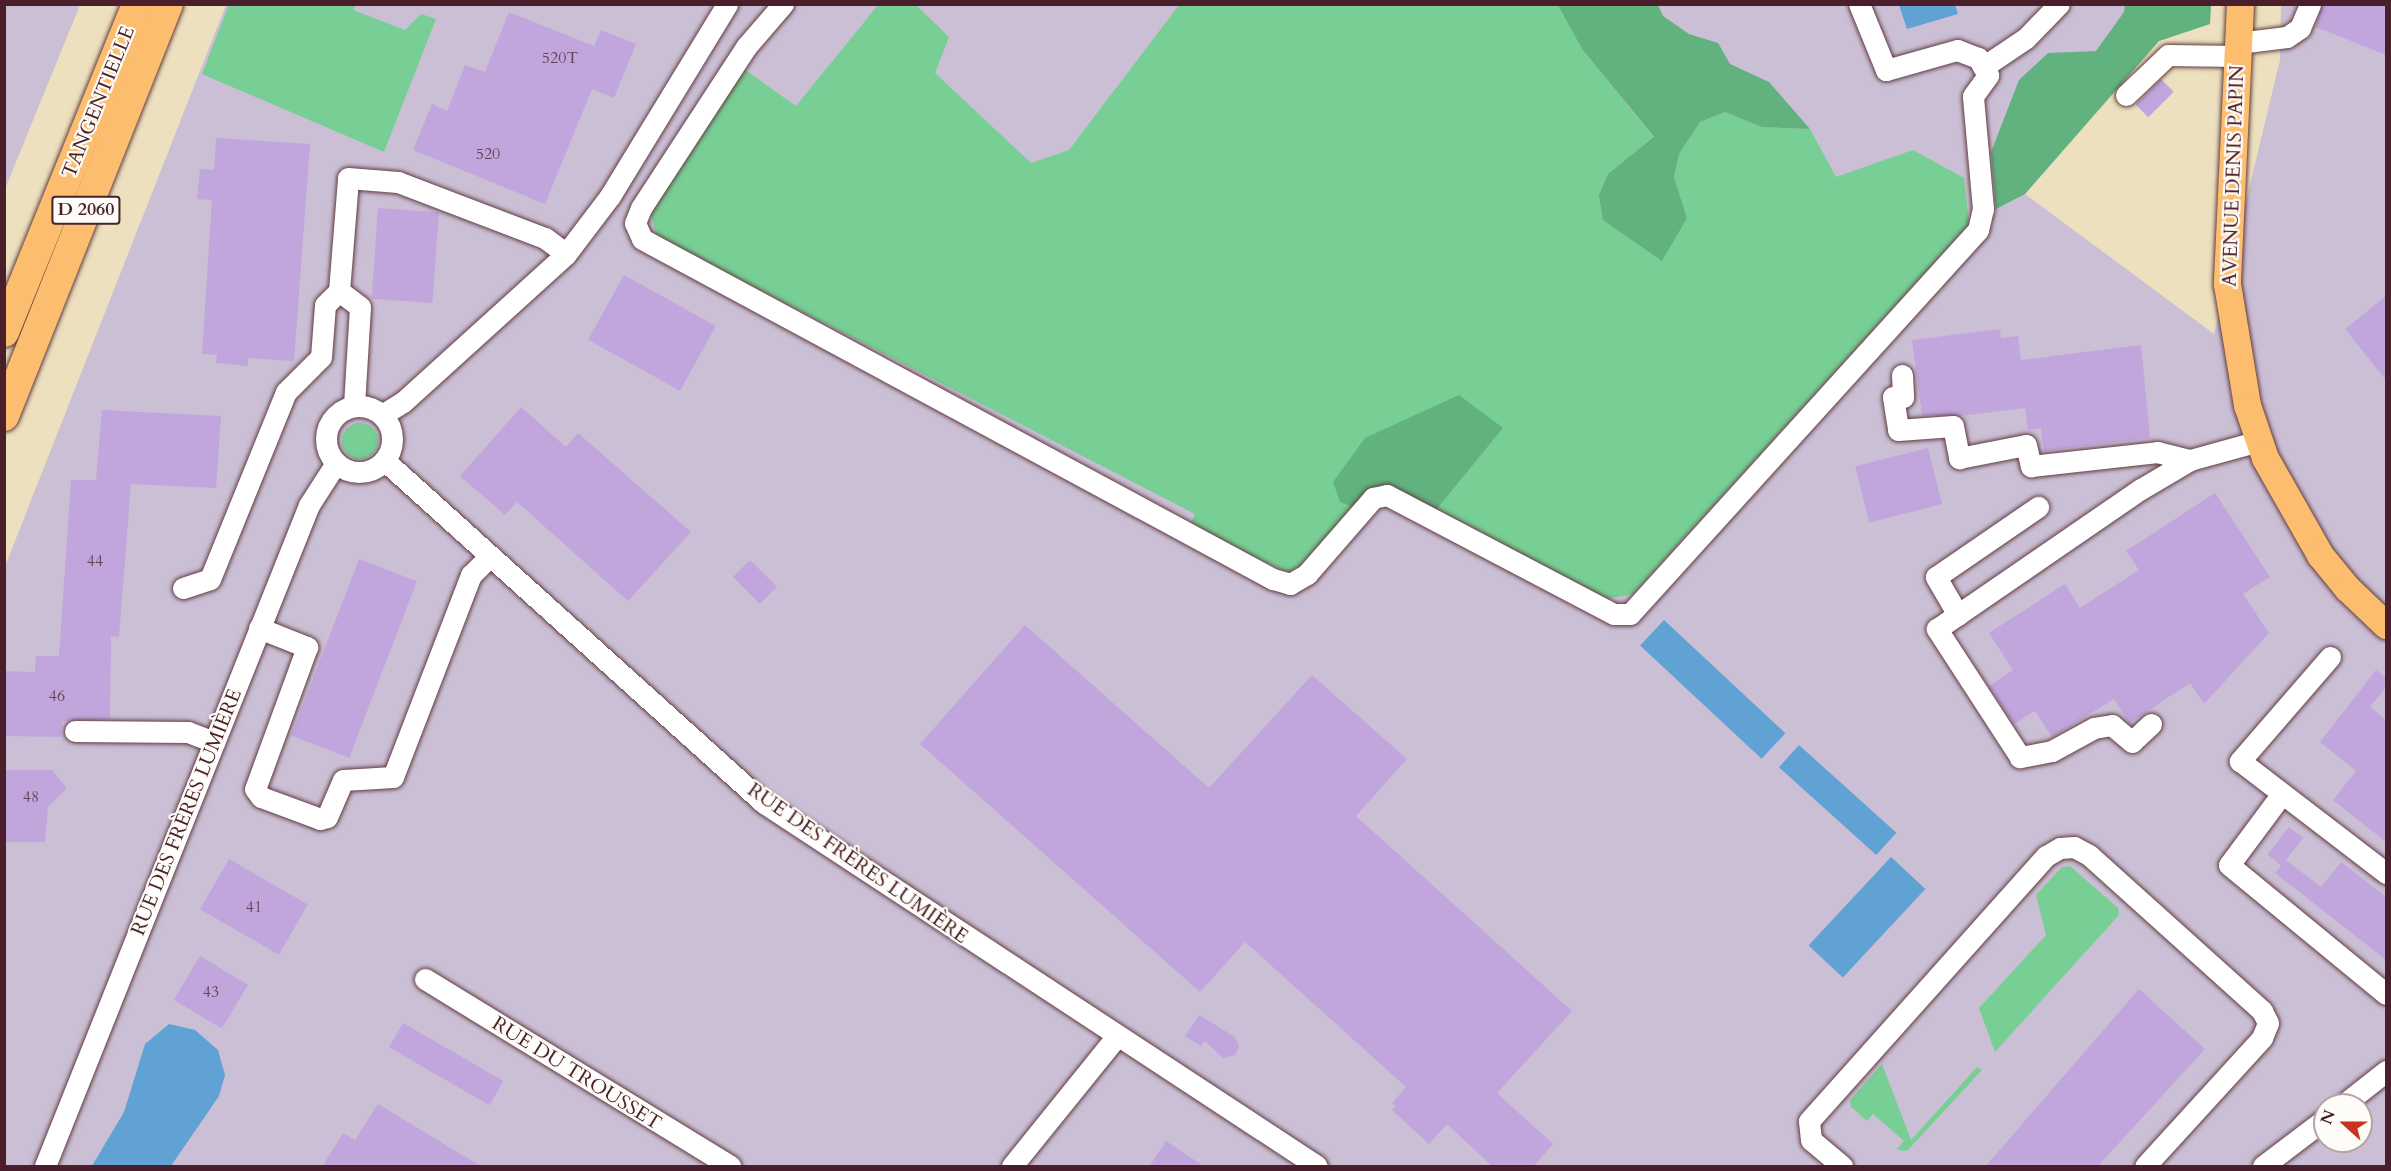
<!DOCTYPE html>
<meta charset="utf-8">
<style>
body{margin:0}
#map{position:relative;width:2391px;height:1171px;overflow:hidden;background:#ece0be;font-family:Cardo,serif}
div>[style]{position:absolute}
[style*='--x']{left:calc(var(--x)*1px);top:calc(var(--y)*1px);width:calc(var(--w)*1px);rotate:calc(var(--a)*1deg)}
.industrial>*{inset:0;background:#cbbfd5}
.green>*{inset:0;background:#77cf95}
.round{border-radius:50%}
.forest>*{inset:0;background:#61b27e}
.water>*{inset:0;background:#60a2d4;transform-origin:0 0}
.building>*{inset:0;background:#c0a6dd;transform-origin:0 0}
.roads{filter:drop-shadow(0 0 2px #623c41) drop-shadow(0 0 2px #623c41)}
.minor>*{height:21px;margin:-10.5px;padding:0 10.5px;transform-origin:10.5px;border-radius:10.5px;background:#fff}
.minor>.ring{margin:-10.5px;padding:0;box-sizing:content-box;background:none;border:21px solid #fff;border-radius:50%}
.major>*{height:27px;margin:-13.5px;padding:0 13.5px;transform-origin:13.5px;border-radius:13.5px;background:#fcbd6f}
.highway>*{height:30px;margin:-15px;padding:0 15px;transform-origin:15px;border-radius:15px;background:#fcbd6f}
span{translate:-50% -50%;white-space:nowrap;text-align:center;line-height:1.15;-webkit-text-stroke:4.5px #fdfcf7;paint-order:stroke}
.number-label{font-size:16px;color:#684158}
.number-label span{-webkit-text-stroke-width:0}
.shield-label span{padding:2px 4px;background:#fdfcf7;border:2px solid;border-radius:4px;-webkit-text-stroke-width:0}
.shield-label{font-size:18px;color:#4a1f2b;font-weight:700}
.street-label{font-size:20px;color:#4a1f2b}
.frame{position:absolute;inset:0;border:6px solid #4a1f2b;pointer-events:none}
.north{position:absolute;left:2313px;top:1093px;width:60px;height:60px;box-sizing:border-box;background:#fdfcf7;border:2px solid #b5a4a5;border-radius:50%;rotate:291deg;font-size:16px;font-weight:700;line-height:24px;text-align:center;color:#4a1f2b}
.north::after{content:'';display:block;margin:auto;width:21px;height:27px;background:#c8321e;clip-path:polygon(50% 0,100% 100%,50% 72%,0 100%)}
</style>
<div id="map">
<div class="industrial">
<div style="clip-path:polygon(5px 4px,80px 5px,5px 189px,4px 5px)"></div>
<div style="clip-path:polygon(evenodd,226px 5px,2211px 5px,2210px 24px,2159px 41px,2025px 194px,2214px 334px,2280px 60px,2281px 5px,2386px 5px,2386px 1166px,5px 1166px,4px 569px,226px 5px,2325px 1105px,2361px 1105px,2361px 1141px,2325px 1141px,2325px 1105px)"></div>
</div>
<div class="green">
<div style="clip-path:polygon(229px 4px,356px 5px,353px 10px,405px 30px,421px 14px,436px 19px,384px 152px,202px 74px)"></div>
<div style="clip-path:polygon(1242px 4px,1558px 4px,1582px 49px,1654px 138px,1608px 174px,1687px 218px,1674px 177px,1679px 154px,1700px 122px,1725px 112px,1763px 127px,1810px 129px,1836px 177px,1913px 150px,1964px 178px,1969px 224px,1633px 594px,1606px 599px,1437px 509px,1503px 428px,1354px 507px,1314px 559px,1288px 572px,1189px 527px,1195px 514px,657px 237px,651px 215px,741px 67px,796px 106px,878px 5px,916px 5px,949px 37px,935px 73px,1031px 163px,1069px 150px,1179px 5px)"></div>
<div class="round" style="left:342px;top:423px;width:36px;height:36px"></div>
<div style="clip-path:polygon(2070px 866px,2118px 908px,2119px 915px,1995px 1052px,1979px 1008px,2046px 935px,2036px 895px,2062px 867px)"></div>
<div style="clip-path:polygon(1882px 1064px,1911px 1140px,1977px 1067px,1982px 1070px,1908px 1150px,1902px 1151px,1897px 1149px,1904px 1141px,1873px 1114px,1867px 1121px,1851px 1107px,1850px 1100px)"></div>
</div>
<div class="forest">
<div style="clip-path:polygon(1558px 5px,1658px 5px,1663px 16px,1689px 34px,1718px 43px,1730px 64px,1769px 82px,1810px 129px,1762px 127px,1725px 112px,1700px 122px,1679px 154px,1674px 177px,1687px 218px,1662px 261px,1603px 220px,1599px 195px,1608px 174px,1654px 137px,1582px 49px)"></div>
<div style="clip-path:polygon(2125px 5px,2211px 5px,2210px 24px,2159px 41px,2025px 194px,1996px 209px,1991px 152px,2019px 80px,2048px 53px,2096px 51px,2124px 12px)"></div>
<div style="clip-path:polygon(1459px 395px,1503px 428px,1437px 509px,1397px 493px,1354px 507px,1340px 502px,1333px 482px,1365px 438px)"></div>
</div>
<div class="water">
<div style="clip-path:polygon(1899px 5px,1955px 5px,1958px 14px,1907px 29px)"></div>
<div style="left:1664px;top:620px;width:166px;height:35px;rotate:43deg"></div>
<div style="left:1799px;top:745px;width:131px;height:30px;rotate:42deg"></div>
<div style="left:1891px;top:857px;width:47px;height:121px;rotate:43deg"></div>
<div style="clip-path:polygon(169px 1024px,195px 1030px,218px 1050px,225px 1075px,219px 1096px,171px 1166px,92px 1166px,124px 1112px,145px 1044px)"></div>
</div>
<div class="building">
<div style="clip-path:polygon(2322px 4px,2386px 4px,2386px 55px,2316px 27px)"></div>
<div style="clip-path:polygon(509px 12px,594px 46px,601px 30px,636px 44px,614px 98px,592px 89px,545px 204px,413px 150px,432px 104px,447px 111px,465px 65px,485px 72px)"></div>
<div style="left:2161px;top:79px;width:18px;height:36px;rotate:45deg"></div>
<div style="clip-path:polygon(216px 138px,310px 144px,294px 361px,248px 358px,248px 366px,216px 363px,217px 355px,202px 354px,212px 200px,197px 199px,200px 169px,214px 170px)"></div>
<div style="left:378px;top:208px;width:61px;height:91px;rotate:4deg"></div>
<div style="left:624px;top:275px;width:105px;height:74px;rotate:29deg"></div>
<div style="clip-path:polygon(2386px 296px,2386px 380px,2345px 329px)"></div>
<div style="clip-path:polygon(2000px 329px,2001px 338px,2018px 336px,2021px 360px,2141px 345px,2150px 438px,2044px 451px,2041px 428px,2028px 430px,2025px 408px,1960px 416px,1922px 415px,1912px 340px)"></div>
<div style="clip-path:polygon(521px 407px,566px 447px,578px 433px,691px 532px,628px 601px,517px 502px,505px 515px,460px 476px)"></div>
<div style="clip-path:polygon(102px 410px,221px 416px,216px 488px,131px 484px,119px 637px,111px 636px,110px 719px,62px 721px,61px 737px,4px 736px,4px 671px,35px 672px,36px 656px,59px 656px,71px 480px,96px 480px)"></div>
<div style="left:1928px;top:448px;width:58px;height:75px;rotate:76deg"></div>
<div style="clip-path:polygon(2215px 493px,2270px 577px,2243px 594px,2269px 633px,2204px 704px,2190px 683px,2129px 723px,2114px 699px,2052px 737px,2035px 711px,2014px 724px,1989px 686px,2013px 670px,1989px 633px,2065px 584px,2080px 608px,2139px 570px,2126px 551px)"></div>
<div style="left:359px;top:559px;width:62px;height:189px;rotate:21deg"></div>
<div style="left:750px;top:560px;width:38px;height:24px;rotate:45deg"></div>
<div style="clip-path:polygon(1025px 625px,1209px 788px,1312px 675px,1407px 759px,1356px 816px,1572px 1011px,1497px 1093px,1553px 1144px,1533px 1167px,1493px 1167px,1447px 1124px,1429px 1144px,1392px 1110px,1396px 1106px,1392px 1103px,1406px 1087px,1245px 942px,1200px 992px,920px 744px)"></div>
<div style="clip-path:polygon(2376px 670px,2386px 678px,2386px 687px,2370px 707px,2386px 720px,2386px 842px,2333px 800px,2356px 771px,2320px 742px)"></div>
<div style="clip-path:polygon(4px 770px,52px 770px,67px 788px,48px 807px,45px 842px,4px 842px)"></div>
<div style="left:2289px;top:827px;width:18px;height:35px;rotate:38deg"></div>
<div style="left:229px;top:859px;width:91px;height:58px;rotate:30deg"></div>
<div style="clip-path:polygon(2286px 860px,2321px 887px,2341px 862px,2386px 897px,2386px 960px,2275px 873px)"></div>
<div style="left:200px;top:956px;width:56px;height:51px;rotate:31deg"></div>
<div style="clip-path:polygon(2139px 989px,2205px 1049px,2097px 1167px,1985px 1167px)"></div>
<div style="clip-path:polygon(1199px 1015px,1235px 1037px,1239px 1046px,1235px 1055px,1223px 1058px,1205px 1041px,1201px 1046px,1185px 1036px)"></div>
<div style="left:403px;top:1023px;width:116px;height:28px;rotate:30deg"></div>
<div style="clip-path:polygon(378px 1104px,482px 1167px,322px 1167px,343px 1133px,355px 1140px)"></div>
<div style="clip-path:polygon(1166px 1141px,1205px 1167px,1149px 1167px)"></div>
</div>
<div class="roads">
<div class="minor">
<div style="--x:783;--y:4;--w:57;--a:130.7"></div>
<div style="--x:746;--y:47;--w:192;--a:123.1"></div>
<div style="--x:641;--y:208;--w:16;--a:112"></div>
<div style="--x:635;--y:223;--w:17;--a:66"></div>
<div style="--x:642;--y:239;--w:717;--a:28.32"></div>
<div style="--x:1273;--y:579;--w:18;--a:16"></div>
<div style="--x:1290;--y:584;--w:20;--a:-30"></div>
<div style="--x:1307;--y:574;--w:101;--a:-49"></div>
<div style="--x:1373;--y:498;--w:14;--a:-12"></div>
<div style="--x:1387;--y:495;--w:256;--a:27.7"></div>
<div style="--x:1614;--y:614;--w:16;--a:0"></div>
<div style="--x:1630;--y:614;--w:518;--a:-47.82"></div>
<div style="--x:1978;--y:230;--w:22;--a:-77"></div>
<div style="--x:1983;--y:209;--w:113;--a:-95.1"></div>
<div style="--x:1973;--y:96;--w:26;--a:-54"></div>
<div style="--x:1988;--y:75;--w:20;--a:-120"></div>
<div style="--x:1978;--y:58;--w:22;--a:-159"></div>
<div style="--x:1957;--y:50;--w:74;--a:164.3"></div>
<div style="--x:1886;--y:70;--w:71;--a:-112.2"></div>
<div style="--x:2238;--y:43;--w:49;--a:-7"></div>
<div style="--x:2287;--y:37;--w:16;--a:-35"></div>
<div style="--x:2300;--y:28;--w:26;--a:-67"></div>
<div style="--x:1983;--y:67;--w:52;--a:-34"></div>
<div style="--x:2026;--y:38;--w:47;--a:-45.9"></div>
<div style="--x:2126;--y:95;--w:58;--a:-43.6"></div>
<div style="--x:2168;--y:55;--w:70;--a:0.8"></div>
<div style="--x:339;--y:291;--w:26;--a:37"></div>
<div style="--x:360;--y:307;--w:99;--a:93.5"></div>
<div style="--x:1902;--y:375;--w:22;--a:87"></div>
<div style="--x:1903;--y:397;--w:10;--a:180"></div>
<div style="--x:1893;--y:397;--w:33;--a:81"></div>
<div style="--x:1898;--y:430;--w:55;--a:-4.2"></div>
<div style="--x:1953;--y:426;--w:33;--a:79"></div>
<div style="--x:1959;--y:458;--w:68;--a:-11"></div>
<div style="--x:2026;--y:445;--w:22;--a:77"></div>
<div style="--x:2031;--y:466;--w:127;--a:-6.3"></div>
<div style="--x:2157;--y:452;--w:34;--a:14"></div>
<div class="ring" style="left:326px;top:406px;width:45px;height:45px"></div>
<div style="--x:382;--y:415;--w:25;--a:-32"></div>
<div style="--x:403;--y:402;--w:220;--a:-42.2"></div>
<div style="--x:566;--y:254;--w:73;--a:-52.8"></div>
<div style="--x:610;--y:196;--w:225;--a:-58.6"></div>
<div style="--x:384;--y:460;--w:512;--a:42.07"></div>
<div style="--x:764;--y:803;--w:661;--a:33.28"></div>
<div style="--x:183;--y:588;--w:28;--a:-18"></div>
<div style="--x:210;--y:579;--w:202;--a:-67.9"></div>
<div style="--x:286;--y:392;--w:49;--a:-45"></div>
<div style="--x:321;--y:357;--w:52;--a:-85.6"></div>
<div style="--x:325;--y:305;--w:20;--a:-45"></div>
<div style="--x:339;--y:291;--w:113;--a:-85.4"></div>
<div style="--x:348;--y:178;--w:50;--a:4.6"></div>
<div style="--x:398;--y:182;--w:157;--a:20.9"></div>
<div style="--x:545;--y:238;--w:26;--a:37"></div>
<div style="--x:1958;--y:615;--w:44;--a:-120.1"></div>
<div style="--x:1936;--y:577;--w:124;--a:-34.5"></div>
<div style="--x:259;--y:628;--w:52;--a:21.6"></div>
<div style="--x:307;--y:647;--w:151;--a:110.1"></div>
<div style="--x:255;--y:789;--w:10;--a:53"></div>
<div style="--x:261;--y:797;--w:63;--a:20.4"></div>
<div style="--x:320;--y:819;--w:7;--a:-16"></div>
<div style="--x:327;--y:817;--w:40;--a:-66.6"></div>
<div style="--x:343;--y:780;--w:50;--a:-3.4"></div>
<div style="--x:393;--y:777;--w:217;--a:-68.9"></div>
<div style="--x:471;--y:575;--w:27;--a:-45"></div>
<div style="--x:2330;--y:657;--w:138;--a:130.9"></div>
<div style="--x:2240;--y:761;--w:184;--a:37.5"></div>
<div style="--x:2151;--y:724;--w:26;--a:137"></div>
<div style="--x:2132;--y:742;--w:26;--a:-140"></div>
<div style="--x:2112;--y:725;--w:18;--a:171"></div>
<div style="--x:2094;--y:728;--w:48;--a:151.3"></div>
<div style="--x:2052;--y:751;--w:33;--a:169"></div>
<div style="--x:2020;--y:757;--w:153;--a:-123"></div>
<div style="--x:1937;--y:629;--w:247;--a:-34.5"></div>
<div style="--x:2141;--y:489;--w:57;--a:-30.6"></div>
<div style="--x:2190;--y:460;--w:72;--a:-15.4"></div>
<div style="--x:75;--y:731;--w:113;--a:0.5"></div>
<div style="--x:188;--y:732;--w:28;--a:21"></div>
<div style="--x:2281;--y:795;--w:87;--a:126.6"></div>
<div style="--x:2229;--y:865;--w:203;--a:39.4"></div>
<div style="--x:425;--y:979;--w:358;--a:31.5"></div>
<div style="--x:2343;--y:1105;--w:55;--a:-38.3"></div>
<div style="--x:45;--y:1166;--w:712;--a:-68.23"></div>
<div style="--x:309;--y:505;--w:50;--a:-57.3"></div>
<div style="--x:1012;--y:1166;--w:166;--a:-51.1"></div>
<div style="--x:1842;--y:1166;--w:40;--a:-140"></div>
<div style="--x:1811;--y:1140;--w:19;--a:-96"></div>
<div style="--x:1809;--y:1121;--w:356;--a:-48.2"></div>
<div style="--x:2046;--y:856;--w:16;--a:-30"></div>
<div style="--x:2060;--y:848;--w:14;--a:-4"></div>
<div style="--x:2074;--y:847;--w:17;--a:28"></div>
<div style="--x:2089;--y:855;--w:233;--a:42"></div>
<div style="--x:2262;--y:1011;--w:13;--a:63"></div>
<div style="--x:2268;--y:1023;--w:16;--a:112"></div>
<div style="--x:2262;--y:1038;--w:173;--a:132.4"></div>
<div style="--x:2263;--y:1166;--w:78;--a:-37.2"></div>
</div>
<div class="major">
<div style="--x:2240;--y:4;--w:280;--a:92.7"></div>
<div style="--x:2227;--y:284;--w:123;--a:80.6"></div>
<div style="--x:2247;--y:405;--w:56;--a:71.2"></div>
<div style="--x:2265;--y:458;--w:112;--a:60.4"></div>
<div style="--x:2320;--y:555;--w:43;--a:50.7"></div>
<div style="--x:2347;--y:588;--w:54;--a:43.5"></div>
</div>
<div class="highway">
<div style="--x:4;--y:332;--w:354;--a:-67.9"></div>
<div style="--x:4;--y:416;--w:443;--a:-68.3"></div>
</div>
</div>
<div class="number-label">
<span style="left:560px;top:58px">520T</span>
<span style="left:488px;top:154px">520</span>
<span style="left:95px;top:561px">44</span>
<span style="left:57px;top:696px">46</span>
<span style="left:31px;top:797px">48</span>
<span style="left:254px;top:907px">41</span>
<span style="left:211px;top:992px">43</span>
</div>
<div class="shield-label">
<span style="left:86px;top:210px">D 2060</span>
</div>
<div class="street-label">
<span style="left:98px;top:102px;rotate:-68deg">TANGENTIELLE</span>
<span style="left:2233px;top:176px;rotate:-88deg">AVENUE DENIS PAPIN</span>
<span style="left:186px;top:812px;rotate:-68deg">RUE DES FRÈRES LUMIÈRE</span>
<span style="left:858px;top:863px;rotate:35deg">RUE DES FRÈRES LUMIÈRE</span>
<span style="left:577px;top:1073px;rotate:32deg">RUE DU TROUSSET</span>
</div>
<div class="frame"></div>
<div class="north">N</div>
</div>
